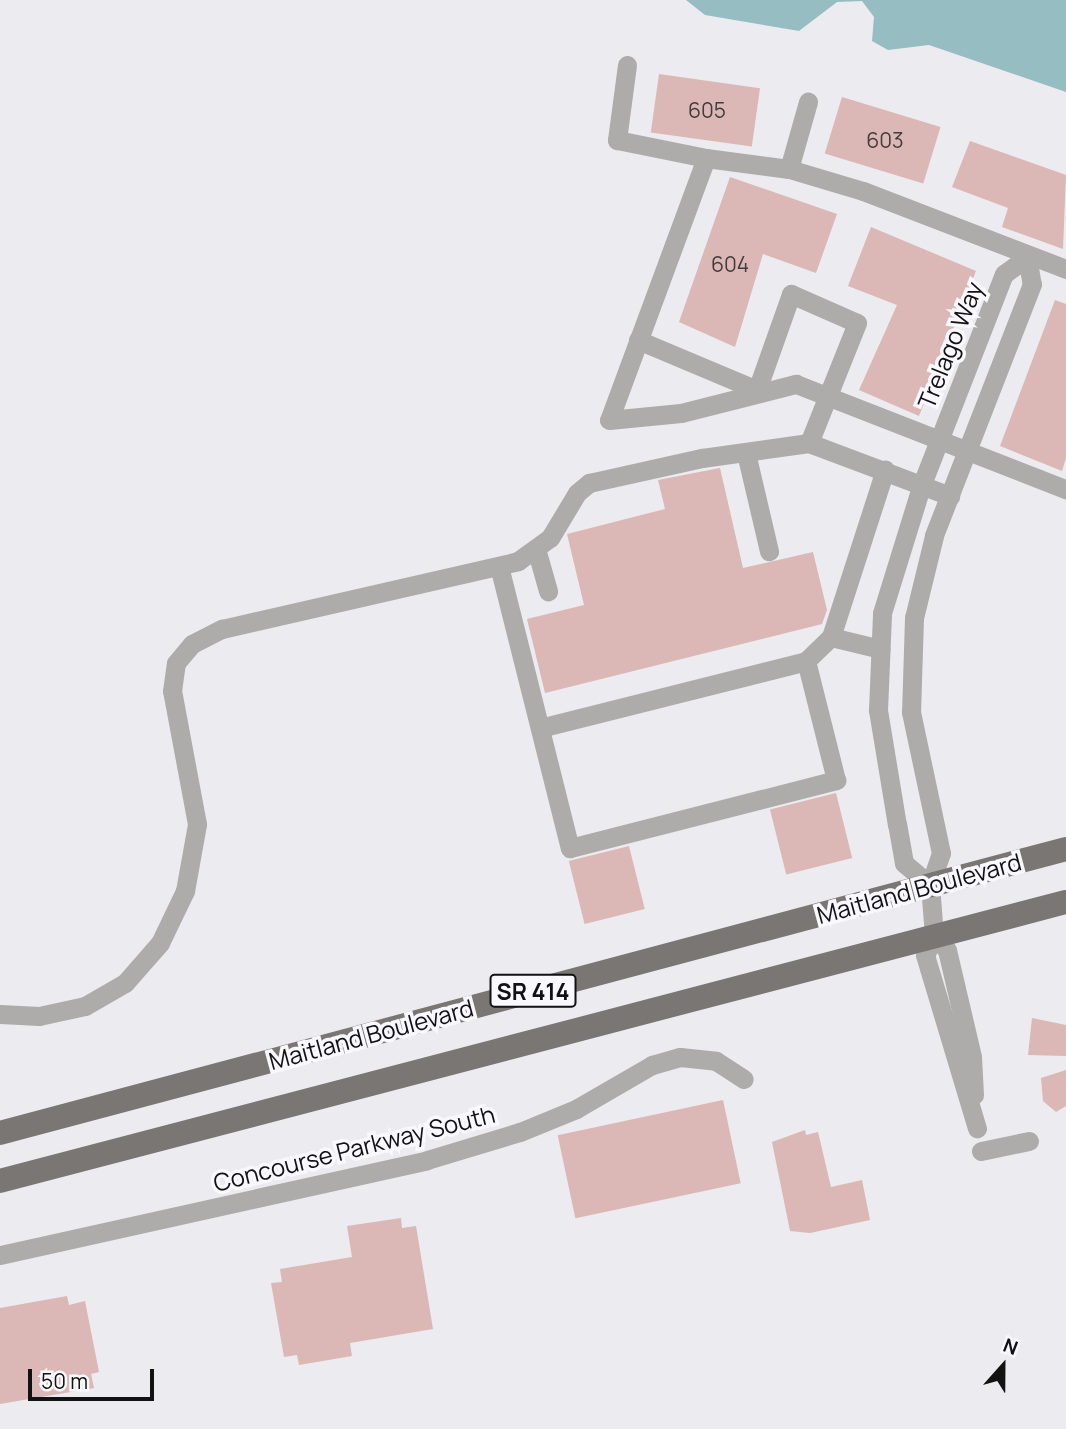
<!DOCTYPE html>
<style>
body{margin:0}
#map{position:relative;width:1066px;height:1429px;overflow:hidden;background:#ebebf0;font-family:Manrope,sans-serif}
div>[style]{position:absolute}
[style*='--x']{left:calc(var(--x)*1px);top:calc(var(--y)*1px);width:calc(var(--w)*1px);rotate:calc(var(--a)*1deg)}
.water>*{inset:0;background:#96bdc2}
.building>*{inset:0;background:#dbb7b5;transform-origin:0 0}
.minor>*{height:19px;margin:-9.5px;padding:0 9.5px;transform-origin:9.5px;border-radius:9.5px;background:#adacaa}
.major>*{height:24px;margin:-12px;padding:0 12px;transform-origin:12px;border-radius:12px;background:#797673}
span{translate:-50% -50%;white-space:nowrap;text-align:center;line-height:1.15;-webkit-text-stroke:7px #f8f8fd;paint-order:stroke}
.number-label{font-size:21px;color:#443b3c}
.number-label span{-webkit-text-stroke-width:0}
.shield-label span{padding:2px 5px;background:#f8f8fd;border:2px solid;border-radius:5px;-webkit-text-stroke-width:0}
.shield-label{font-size:23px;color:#121213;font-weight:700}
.street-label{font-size:24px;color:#121213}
.north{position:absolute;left:968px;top:1331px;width:70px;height:70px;-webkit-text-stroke:5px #f8f8fd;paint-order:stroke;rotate:21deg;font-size:19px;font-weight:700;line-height:28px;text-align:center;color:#121213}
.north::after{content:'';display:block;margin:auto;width:24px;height:32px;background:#121213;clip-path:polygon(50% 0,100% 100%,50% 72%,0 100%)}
.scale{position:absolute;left:28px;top:1369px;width:126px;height:32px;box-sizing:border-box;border:4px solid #121213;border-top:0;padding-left:9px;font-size:21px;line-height:24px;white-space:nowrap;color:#121213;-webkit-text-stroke:5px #f8f8fd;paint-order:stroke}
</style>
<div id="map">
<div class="water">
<div style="clip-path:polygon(686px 0,1066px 0,1066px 92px,929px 45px,888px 50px,872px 41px,874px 17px,862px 1px,837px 2px,799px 31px,705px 15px)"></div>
</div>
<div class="building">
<div style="left:659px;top:74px;width:102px;height:59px;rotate:8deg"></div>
<div style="left:842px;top:97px;width:103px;height:59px;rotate:17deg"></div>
<div style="clip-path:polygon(970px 141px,1066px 175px,1063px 249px,1002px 227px,1008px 208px,952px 187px)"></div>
<div style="clip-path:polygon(730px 177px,837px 214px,816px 273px,763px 254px,735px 347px,679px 322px)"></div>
<div style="clip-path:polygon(871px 227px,976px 271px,919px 416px,859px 390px,897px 305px,848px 286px)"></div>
<div style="clip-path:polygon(1055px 300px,1066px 304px,1066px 458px,1062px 471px,1000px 446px)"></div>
<div style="clip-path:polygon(720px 468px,743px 568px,813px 552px,827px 610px,822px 624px,545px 693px,527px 619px,584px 605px,567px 534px,665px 509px,658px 480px)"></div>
<div style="left:836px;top:793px;width:67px;height:68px;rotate:76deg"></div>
<div style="left:629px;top:846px;width:65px;height:62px;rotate:76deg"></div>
<div style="clip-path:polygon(1032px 1018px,1066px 1025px,1066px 1056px,1028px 1055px)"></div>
<div style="clip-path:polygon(1066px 1070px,1066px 1106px,1056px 1112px,1043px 1101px,1041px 1078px)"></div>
<div style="left:723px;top:1100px;width:85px;height:169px;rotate:78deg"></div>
<div style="clip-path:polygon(805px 1130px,806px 1135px,818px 1132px,831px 1187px,862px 1180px,870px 1220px,810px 1233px,790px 1231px,772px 1142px)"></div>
<div style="clip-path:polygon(401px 1218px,402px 1228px,416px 1226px,433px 1329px,350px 1343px,352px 1356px,299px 1365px,297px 1355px,284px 1357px,271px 1283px,282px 1282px,280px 1269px,352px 1257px,347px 1226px)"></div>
<div style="clip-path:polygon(67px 1296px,69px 1305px,85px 1301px,99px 1372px,91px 1374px,94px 1388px,0 1404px,0 1308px)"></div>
</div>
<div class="minor">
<div style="--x:627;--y:65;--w:76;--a:97.6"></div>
<div style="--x:617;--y:140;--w:91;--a:11.4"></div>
<div style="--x:789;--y:169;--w:70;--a:-74.2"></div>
<div style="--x:1066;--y:269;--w:217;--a:-159"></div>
<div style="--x:863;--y:191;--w:77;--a:-163.4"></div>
<div style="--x:789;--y:169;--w:84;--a:-172.5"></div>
<div style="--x:706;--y:158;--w:279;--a:110.3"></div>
<div style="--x:609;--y:420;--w:72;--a:-5.6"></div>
<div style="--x:681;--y:413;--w:119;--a:-14.2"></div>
<div style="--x:796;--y:384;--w:290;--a:21.3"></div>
<div style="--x:638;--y:340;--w:129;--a:22.8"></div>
<div style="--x:757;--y:390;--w:102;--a:-70.5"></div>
<div style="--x:791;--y:294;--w:72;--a:23.7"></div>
<div style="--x:857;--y:323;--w:129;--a:111.8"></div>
<div style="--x:809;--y:443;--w:151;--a:20.6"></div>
<div style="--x:746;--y:453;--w:101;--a:76.8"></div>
<div style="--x:537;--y:552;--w:41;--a:74.2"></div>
<div style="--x:499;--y:566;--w:291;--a:75.9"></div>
<div style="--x:570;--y:848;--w:275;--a:-14.3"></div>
<div style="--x:836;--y:780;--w:123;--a:-104.1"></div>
<div style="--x:806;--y:661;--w:35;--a:-44"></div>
<div style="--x:831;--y:637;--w:51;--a:13.5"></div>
<div style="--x:831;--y:637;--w:176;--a:-72.1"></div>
<div style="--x:540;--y:728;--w:274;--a:-14.1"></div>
<div style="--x:930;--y:885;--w:34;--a:-140"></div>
<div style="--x:904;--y:863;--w:39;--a:-100"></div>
<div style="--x:897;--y:825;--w:117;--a:-99.4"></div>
<div style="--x:878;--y:710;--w:97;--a:-87.6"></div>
<div style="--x:882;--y:613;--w:135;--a:-72.8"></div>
<div style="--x:922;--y:484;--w:225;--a:-68.7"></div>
<div style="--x:1004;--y:274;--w:29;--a:-36"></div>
<div style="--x:1027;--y:257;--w:27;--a:80"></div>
<div style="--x:1032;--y:284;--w:270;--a:111.3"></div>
<div style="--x:934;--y:536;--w:84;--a:103.7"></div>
<div style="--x:914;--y:618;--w:94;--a:91.8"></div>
<div style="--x:911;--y:712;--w:144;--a:78"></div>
<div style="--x:941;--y:853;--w:34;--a:109"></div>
<div style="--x:930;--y:885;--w:51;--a:85.5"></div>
<div style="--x:934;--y:936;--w:21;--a:115"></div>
<div style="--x:925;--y:955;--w:181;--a:73.3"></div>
<div style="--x:934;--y:936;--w:19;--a:47"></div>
<div style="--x:947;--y:950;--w:110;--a:76.8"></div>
<div style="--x:972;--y:1057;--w:38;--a:87"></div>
<div style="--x:0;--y:1014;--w:39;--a:3"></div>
<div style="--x:39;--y:1016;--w:47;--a:-12.3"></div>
<div style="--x:85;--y:1006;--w:46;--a:-29.9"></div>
<div style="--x:125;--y:983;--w:53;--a:-48.8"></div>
<div style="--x:160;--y:943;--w:58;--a:-64.3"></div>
<div style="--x:185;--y:891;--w:68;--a:-79.8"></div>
<div style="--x:197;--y:824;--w:135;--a:-100.6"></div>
<div style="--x:172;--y:691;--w:28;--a:-82"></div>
<div style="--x:176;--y:663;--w:25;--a:-50"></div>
<div style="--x:192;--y:644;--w:34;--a:-27"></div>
<div style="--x:222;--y:629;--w:304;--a:-12.9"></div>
<div style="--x:518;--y:561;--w:39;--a:-36"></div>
<div style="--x:550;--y:538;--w:52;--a:-59"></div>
<div style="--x:577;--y:493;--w:16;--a:-40"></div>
<div style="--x:589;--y:483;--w:116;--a:-12.5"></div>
<div style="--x:702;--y:458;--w:108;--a:-8"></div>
<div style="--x:981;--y:1151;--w:49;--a:-11.8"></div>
<div style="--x:0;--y:1255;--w:437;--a:-12.5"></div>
<div style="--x:427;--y:1160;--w:97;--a:-16.8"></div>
<div style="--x:520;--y:1132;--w:61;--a:-22.3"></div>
<div style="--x:576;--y:1109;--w:88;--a:-30.1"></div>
<div style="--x:652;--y:1065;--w:29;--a:-16"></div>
<div style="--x:680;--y:1057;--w:36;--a:6"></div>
<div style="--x:716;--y:1061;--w:33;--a:33"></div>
</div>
<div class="major">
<div style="--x:0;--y:1133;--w:1103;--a:-14.92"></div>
<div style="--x:0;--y:1181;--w:1102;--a:-14.67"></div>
</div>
<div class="number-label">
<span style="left:707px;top:110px">605</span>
<span style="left:885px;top:140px">603</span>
<span style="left:730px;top:264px">604</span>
</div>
<div class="shield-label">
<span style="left:533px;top:991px">SR 414</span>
</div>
<div class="street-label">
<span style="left:950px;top:345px;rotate:-68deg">Trelago Way</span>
<span style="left:919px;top:888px;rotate:-15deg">Maitland Boulevard</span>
<span style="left:371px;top:1034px;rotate:-15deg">Maitland Boulevard</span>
<span style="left:354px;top:1148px;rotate:-14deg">Concourse Parkway South</span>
</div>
<div class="north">N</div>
<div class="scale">50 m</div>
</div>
